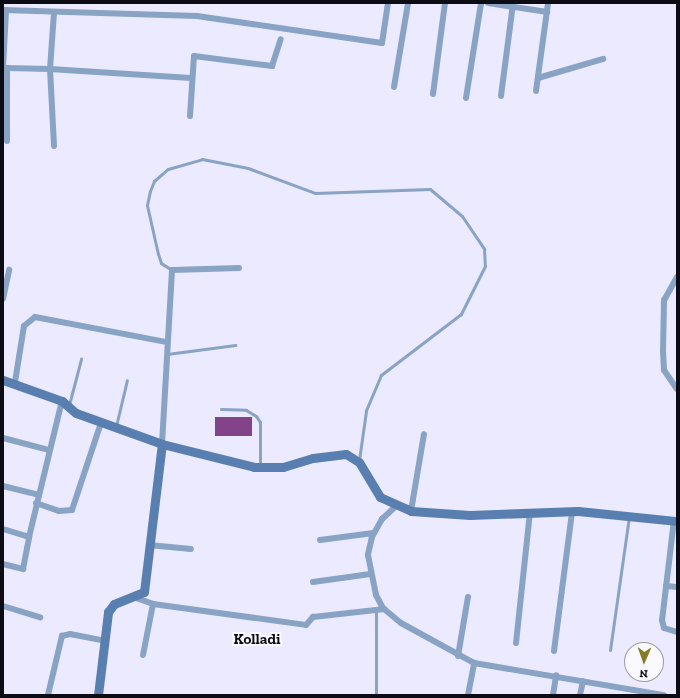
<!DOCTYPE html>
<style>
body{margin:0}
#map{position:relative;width:680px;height:698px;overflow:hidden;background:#eceafe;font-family:"Zilla Slab",serif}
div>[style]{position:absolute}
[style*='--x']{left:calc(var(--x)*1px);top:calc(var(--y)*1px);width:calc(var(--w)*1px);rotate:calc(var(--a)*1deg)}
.water>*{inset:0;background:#4bd5fb}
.building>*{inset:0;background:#834388;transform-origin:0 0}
.lane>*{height:3px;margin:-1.5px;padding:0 1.5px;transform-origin:1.5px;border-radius:1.5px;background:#89a3c5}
.street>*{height:6px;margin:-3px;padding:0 3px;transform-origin:3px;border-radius:3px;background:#89a3c5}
.secondary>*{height:9px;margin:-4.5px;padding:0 4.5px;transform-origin:4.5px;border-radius:4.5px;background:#597fb0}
span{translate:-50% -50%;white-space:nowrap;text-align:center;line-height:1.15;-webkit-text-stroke:4px #faf9fe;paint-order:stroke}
.quarter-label{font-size:15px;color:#0d0c14;font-weight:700}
.frame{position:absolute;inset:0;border:4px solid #0d0c14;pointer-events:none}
.north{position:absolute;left:624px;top:642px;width:40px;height:40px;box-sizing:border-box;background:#faf9fe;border:1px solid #9b9aa0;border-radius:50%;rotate:182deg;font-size:11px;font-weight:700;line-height:16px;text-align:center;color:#0d0c14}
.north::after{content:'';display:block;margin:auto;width:14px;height:18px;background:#857d24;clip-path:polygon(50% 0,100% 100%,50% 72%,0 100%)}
</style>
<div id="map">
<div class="water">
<div style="clip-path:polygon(677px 305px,677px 363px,676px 360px)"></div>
</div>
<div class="building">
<div style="left:215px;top:417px;width:37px;height:19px"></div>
</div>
<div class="lane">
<div style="--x:172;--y:270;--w:13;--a:-148"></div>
<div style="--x:161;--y:263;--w:9;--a:-108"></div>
<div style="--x:158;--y:254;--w:50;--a:-102.7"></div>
<div style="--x:147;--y:205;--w:14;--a:-78"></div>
<div style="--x:150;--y:191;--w:11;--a:-68"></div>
<div style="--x:154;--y:181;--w:18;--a:-41"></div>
<div style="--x:168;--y:169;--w:35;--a:-16"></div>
<div style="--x:202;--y:159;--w:47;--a:11.1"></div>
<div style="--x:248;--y:168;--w:72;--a:20.5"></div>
<div style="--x:315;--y:193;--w:115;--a:-2"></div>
<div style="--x:430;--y:189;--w:42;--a:40.2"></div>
<div style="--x:462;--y:216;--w:40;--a:56"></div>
<div style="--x:484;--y:249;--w:17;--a:87"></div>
<div style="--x:485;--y:266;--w:54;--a:116.6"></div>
<div style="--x:461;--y:314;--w:101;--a:142.7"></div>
<div style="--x:381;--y:375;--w:39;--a:113"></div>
<div style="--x:366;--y:411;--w:49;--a:98.1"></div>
<div style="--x:167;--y:354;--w:69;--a:-7.5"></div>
<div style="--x:69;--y:405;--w:48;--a:-75.4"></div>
<div style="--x:221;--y:409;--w:25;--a:2"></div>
<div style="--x:246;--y:410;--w:12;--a:31"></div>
<div style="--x:256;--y:416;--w:7;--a:56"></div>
<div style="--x:260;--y:422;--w:44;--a:90"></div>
<div style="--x:116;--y:426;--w:47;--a:-76.6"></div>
<div style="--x:610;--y:650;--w:134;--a:-81.9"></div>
<div style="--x:376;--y:695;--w:83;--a:-90"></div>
</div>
<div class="street">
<div style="--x:488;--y:3;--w:60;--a:8.7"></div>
<div style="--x:3;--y:10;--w:194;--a:1.8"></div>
<div style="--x:197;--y:16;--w:187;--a:8.3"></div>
<div style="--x:382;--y:43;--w:40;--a:-81.5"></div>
<div style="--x:54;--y:13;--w:56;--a:94.1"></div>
<div style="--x:50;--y:69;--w:141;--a:3.7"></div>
<div style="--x:3;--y:68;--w:58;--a:-87"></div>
<div style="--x:538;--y:78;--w:68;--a:-16.3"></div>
<div style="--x:394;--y:87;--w:85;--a:-80.5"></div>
<div style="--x:536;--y:91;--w:89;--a:-82.2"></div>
<div style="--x:433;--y:94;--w:92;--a:-82.5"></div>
<div style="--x:501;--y:96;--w:94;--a:-82.6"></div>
<div style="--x:466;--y:98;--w:96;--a:-81"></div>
<div style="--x:190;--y:116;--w:60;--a:-86.2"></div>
<div style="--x:194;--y:56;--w:79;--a:7.3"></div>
<div style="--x:272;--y:66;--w:28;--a:-72"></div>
<div style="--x:7;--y:141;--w:73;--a:-90"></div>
<div style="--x:7;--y:68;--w:43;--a:1.3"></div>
<div style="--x:50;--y:69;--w:77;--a:87"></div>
<div style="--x:677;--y:277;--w:26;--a:119"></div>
<div style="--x:664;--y:300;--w:51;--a:91.1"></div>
<div style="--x:663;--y:351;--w:19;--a:87"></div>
<div style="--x:664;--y:370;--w:23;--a:56"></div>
<div style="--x:3;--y:299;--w:30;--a:-78"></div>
<div style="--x:15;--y:382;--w:57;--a:-80.9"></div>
<div style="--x:24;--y:326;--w:14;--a:-39"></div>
<div style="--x:35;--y:317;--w:133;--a:10.8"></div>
<div style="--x:3;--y:438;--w:48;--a:14.6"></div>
<div style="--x:162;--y:444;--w:174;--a:-86.7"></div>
<div style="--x:172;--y:270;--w:67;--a:-1.7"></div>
<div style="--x:3;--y:486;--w:36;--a:14"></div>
<div style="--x:36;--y:503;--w:24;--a:19"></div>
<div style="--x:59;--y:511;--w:13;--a:-4"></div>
<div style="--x:72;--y:510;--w:92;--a:-71.6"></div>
<div style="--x:396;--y:506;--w:19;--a:137"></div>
<div style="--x:382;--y:519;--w:21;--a:119"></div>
<div style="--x:372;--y:537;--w:18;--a:103"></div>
<div style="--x:368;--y:555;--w:41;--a:78.7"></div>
<div style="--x:376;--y:595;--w:15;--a:62"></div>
<div style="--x:383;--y:608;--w:23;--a:40"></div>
<div style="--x:401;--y:623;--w:83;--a:28.7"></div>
<div style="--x:474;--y:663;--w:193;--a:9.6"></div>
<div style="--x:411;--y:511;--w:78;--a:-80.4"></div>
<div style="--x:674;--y:520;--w:101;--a:96.8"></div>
<div style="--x:662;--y:620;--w:8;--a:76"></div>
<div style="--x:664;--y:628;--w:14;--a:17"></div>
<div style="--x:3;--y:529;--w:27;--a:17"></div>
<div style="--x:29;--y:537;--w:140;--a:-76.4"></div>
<div style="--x:320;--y:540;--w:54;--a:-7.4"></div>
<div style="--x:149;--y:545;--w:42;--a:5.4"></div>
<div style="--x:3;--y:564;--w:21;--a:14"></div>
<div style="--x:23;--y:569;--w:33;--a:-79"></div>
<div style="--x:313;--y:582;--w:58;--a:-8"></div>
<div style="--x:666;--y:586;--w:11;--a:5"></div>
<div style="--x:136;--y:598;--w:18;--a:19"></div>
<div style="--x:153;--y:604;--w:154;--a:7.8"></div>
<div style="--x:306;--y:625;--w:11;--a:-49"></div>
<div style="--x:313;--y:617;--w:72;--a:-6.3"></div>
<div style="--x:3;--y:606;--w:39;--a:17"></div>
<div style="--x:516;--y:643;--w:131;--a:-83.9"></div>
<div style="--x:554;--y:651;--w:140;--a:-82.6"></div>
<div style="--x:143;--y:655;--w:52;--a:-78.9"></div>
<div style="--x:458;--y:656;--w:60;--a:-80.4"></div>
<div style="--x:48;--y:695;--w:61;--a:-76.7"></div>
<div style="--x:62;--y:636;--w:8;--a:-14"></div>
<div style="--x:70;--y:634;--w:36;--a:11"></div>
<div style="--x:468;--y:695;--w:33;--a:-79"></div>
<div style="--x:553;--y:695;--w:20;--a:-81"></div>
<div style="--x:580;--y:695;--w:14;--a:-78"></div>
</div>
<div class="secondary">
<div style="--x:3;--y:380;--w:63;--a:19.6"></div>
<div style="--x:62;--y:401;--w:18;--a:41"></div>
<div style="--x:76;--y:413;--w:91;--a:19.8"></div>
<div style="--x:162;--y:444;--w:95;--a:14"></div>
<div style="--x:254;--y:467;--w:29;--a:0"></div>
<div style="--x:283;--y:467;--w:31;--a:-17"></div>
<div style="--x:313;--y:458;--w:33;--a:-7"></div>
<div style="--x:346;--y:454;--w:15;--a:32"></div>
<div style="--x:359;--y:462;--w:41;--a:59"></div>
<div style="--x:380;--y:497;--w:34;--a:24"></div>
<div style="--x:411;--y:511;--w:59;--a:3.9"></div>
<div style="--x:470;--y:515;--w:108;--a:-2.1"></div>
<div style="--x:578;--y:511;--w:100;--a:5.8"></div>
<div style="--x:98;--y:695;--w:84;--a:-83.1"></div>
<div style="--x:108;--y:612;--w:10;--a:-53"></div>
<div style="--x:114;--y:604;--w:32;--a:-22"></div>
<div style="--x:144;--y:592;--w:149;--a:-83.1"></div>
</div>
<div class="quarter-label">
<span style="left:257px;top:640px">Kolladi</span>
</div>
<div class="frame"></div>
<div class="north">N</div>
</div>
